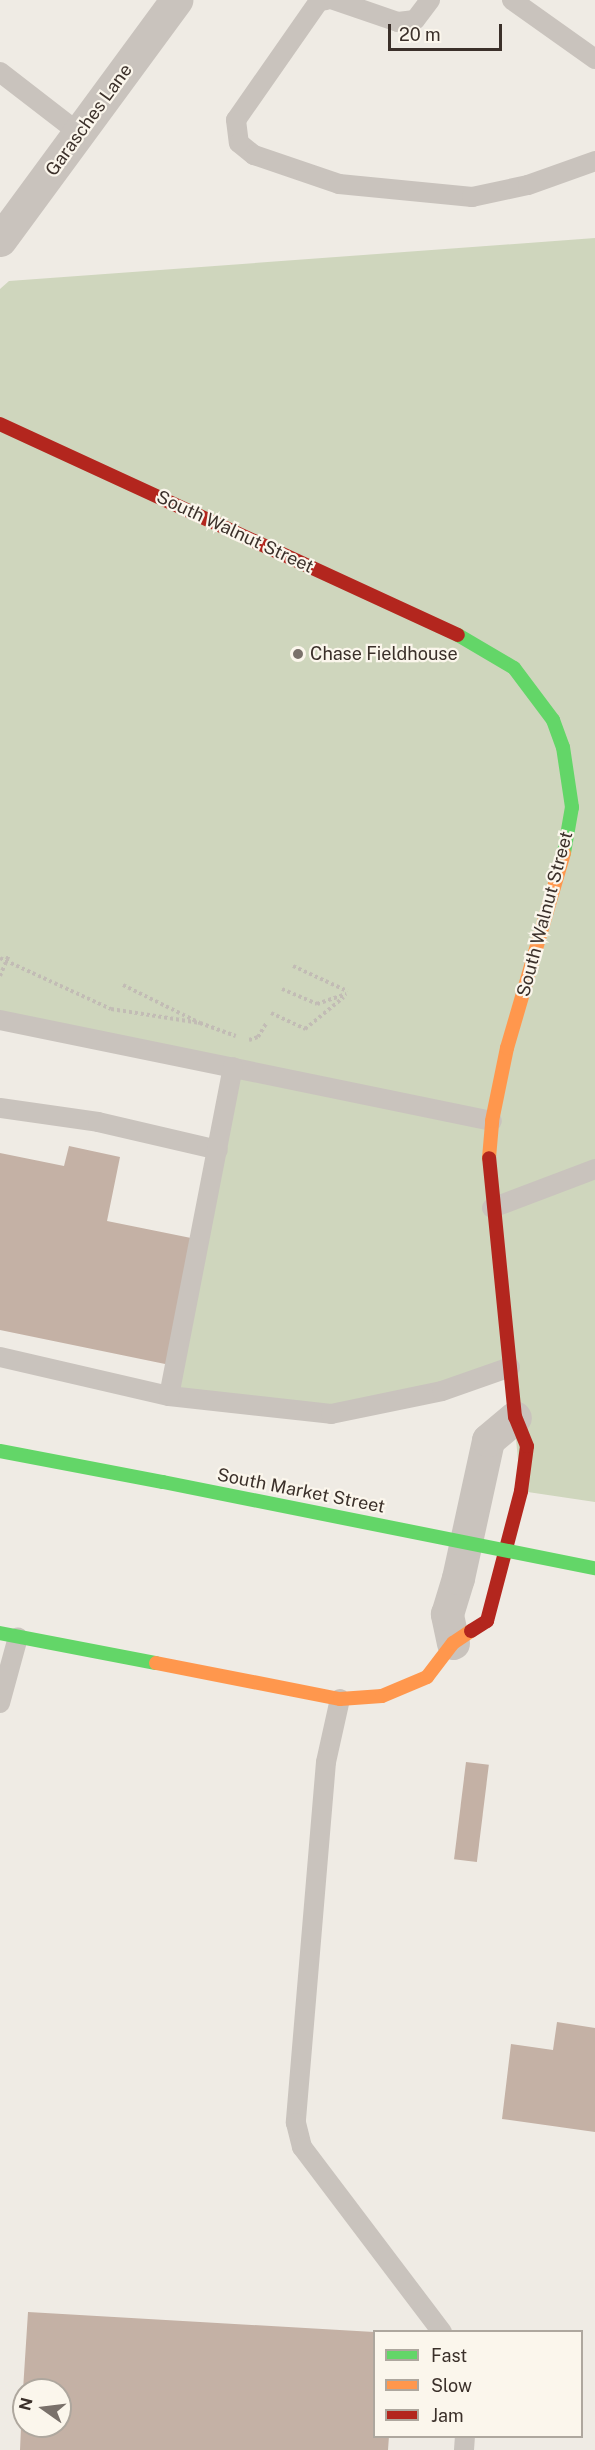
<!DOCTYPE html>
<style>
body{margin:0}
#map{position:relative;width:595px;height:2450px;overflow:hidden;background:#efebe4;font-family:"Public Sans",sans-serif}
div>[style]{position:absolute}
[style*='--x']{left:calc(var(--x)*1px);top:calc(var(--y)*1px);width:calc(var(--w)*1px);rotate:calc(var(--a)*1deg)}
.green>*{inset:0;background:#cfd6bd}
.building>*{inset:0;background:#c4b1a5;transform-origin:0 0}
.path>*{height:4px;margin-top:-2px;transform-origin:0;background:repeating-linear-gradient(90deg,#c2bcb5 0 3px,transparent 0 6px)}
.lane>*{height:20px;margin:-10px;padding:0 10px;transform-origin:10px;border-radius:10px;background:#c9c3bd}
.street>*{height:33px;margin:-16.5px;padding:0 16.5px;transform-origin:16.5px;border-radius:16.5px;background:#c9c3bd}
.fast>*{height:14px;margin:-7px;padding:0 7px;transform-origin:7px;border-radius:7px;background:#63d668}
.slow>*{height:14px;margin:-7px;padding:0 7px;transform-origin:7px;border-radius:7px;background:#ff974d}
.jam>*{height:14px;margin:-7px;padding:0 7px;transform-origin:7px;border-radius:7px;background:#b3261e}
.fast-bridge>*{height:14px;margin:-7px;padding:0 7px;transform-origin:7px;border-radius:7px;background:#63d668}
.dots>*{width:16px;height:16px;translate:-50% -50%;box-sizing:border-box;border:3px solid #fbf6ec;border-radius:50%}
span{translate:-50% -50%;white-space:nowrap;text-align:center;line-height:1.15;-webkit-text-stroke:4.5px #fbf6ec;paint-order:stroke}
.street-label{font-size:18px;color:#3b302a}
.poi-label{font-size:18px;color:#3b302a}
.left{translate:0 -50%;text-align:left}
.legend{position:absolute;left:373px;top:2330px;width:210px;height:108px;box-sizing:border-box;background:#fbf6ec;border:2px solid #aea79e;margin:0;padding:8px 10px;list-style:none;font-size:18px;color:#3b302a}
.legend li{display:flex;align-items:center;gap:12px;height:30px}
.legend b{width:30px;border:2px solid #aea79e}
.north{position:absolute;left:12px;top:2378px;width:60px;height:60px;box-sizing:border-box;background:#fbf6ec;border:2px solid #aea79e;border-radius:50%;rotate:284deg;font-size:16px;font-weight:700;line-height:24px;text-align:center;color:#3b302a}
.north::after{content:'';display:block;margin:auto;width:21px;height:27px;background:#7a716b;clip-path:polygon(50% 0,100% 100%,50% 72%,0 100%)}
.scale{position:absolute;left:388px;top:24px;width:114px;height:27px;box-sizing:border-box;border:3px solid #3b302a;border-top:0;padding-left:8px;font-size:18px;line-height:21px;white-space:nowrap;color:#3b302a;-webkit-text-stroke:4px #fbf6ec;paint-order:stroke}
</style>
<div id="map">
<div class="green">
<div style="clip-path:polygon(595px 238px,595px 1502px,521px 1491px,509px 1367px,331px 1414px,169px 1396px,233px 1067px,0 1020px,0 289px,9px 281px)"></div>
</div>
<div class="building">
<div style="clip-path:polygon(69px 1146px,120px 1157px,107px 1221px,196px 1239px,170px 1365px,0 1330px,0 1153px,64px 1166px)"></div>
<div style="left:466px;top:1762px;width:23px;height:98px;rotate:7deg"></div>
<div style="clip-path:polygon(557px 2022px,595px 2028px,595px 2132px,502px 2119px,511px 2044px,553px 2050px)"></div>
<div style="clip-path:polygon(28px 2312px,374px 2332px,374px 2436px,389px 2436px,388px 2450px,20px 2450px,22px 2405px,24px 2426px,60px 2426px,60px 2390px,23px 2390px)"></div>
</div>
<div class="path">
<div style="--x:0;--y:958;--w:122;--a:24.7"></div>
<div style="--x:111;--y:1009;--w:90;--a:8.9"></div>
<div style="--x:200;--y:1023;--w:38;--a:20"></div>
<div style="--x:293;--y:966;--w:60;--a:24.8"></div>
<div style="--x:0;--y:976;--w:23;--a:-67"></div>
<div style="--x:123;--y:985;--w:86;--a:26.3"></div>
<div style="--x:282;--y:989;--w:38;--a:23"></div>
<div style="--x:317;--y:1004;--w:31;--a:-19"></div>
<div style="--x:271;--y:1013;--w:38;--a:25"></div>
<div style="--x:305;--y:1029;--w:50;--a:-39.4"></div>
<div style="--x:249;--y:1040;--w:9;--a:-18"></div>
<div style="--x:258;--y:1037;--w:17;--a:-59"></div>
</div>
<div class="lane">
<div style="--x:326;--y:0;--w:7;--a:172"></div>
<div style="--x:319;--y:1;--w:145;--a:124.9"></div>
<div style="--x:236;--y:120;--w:23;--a:83"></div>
<div style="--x:239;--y:143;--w:19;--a:39"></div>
<div style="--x:254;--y:155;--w:90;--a:18.8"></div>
<div style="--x:339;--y:184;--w:134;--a:5.6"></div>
<div style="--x:472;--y:197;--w:57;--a:-12.1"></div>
<div style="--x:528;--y:185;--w:71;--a:-19.7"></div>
<div style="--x:334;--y:0;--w:68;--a:19"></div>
<div style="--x:398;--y:22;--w:17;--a:-7"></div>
<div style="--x:415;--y:20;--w:25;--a:-53"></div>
<div style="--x:512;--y:0;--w:102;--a:35.4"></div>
<div style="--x:0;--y:72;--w:100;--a:37.7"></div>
<div style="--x:0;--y:1020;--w:502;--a:11.6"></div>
<div style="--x:0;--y:1108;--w:99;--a:8.1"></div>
<div style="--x:98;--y:1122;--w:123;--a:13.1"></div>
<div style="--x:492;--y:1208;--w:110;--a:-20.7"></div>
<div style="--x:0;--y:1357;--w:173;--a:13"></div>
<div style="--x:169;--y:1396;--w:163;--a:6.3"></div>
<div style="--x:331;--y:1414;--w:113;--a:-11.7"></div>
<div style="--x:442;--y:1391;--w:72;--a:-19.4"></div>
<div style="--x:169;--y:1396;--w:335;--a:-79"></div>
<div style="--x:340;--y:1699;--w:65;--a:102.5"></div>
<div style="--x:326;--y:1762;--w:362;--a:94.8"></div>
<div style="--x:296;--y:2123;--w:25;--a:76"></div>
<div style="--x:302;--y:2147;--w:232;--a:52.9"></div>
<div style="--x:0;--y:1703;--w:68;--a:-74.7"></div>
<div style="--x:464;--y:2450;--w:14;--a:-86"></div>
</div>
<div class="street">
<div style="--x:0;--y:240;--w:298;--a:-53.7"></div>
<div style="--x:453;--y:1643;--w:30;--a:-102"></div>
<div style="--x:447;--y:1614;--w:38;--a:-73"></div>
<div style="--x:458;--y:1578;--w:141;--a:-77.7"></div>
<div style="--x:488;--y:1440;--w:35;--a:-40"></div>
</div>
<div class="fast">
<div style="--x:458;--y:635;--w:65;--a:30.5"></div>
<div style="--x:514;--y:668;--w:65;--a:53.1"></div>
<div style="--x:553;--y:720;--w:29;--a:70"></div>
<div style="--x:563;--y:747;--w:61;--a:81.5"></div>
<div style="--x:572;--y:807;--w:47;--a:99.9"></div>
<div style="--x:0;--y:1451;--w:166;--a:10.8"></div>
<div style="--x:0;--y:1633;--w:159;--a:10.9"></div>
</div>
<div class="slow">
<div style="--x:489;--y:1158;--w:37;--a:-85"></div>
<div style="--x:492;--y:1121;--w:75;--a:-78.4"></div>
<div style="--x:507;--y:1048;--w:203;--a:-73.7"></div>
<div style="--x:156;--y:1663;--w:187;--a:11.1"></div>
<div style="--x:340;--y:1699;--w:42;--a:-4.1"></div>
<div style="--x:382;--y:1696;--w:49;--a:-22.9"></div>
<div style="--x:427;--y:1677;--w:43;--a:-52.6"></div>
<div style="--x:453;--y:1643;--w:22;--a:-34"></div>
</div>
<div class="jam">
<div style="--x:0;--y:424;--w:504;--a:24.74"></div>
<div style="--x:471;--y:1631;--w:19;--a:-32"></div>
<div style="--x:487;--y:1621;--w:134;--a:-75.3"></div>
<div style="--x:521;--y:1491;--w:45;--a:-82.4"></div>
<div style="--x:527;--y:1446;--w:31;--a:-112"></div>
<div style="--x:515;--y:1417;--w:260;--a:-95.7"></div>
</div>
<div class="fast-bridge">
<div style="--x:163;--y:1482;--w:440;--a:11.3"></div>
</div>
<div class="dots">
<div style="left:298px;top:654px;background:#7a716b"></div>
</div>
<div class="street-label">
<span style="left:89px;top:120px;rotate:-54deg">Garasches Lane</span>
<span style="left:235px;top:532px;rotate:25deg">South Walnut Street</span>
<span style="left:545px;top:914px;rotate:-75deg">South Walnut Street</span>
<span style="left:301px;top:1491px;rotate:11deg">South Market Street</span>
</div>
<div class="poi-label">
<span class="left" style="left:310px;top:654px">Chase Fieldhouse</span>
</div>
<ul class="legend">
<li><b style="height:8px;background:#63d668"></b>Fast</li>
<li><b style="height:8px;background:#ff974d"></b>Slow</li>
<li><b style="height:8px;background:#b3261e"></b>Jam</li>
</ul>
<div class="north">N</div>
<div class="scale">20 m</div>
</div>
